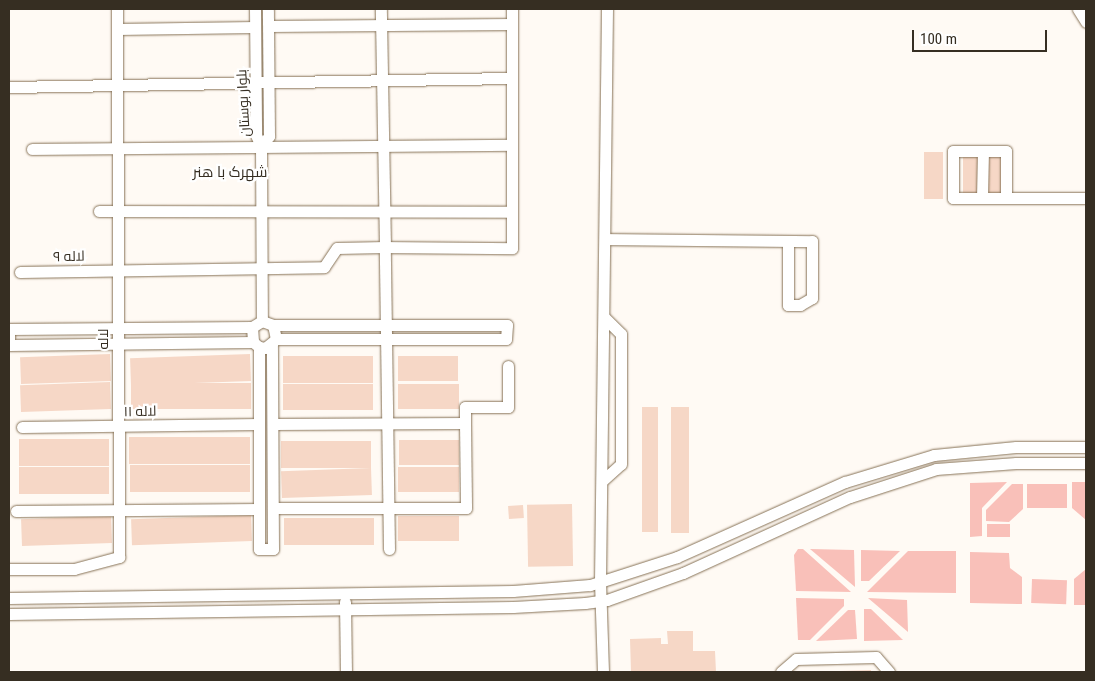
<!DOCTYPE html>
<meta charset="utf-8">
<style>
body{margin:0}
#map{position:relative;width:1095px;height:681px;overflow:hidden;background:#fffaf4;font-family:"Roboto Condensed",Cairo,sans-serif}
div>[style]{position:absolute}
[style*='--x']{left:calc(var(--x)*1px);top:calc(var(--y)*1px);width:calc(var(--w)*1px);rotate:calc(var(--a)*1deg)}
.green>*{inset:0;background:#f9c0b9;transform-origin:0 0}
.building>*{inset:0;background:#f6d7c6;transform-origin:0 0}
.roads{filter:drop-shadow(0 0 1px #877256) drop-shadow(0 0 1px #877256)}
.minor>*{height:11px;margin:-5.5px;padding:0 5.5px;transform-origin:5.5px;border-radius:5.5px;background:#fff}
span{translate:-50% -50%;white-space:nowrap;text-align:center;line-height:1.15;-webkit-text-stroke:4.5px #fff;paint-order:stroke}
.street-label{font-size:14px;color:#362e22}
.neighbourhood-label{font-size:15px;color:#362e22}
.frame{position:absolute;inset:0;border:10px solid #362e22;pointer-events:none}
.scale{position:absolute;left:912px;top:30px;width:135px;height:22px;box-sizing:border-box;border:2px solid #362e22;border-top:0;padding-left:6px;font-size:15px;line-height:18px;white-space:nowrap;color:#362e22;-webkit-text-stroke:4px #fff;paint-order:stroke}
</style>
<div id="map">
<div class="green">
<div style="clip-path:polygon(1007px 482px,982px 508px,982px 536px,970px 537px,970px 483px)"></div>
<div style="clip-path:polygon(1072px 482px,1086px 482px,1086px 520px,1072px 508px)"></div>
<div style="clip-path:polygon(1012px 484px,1023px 484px,1023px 509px,1009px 522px,986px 521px,986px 510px)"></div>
<div style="left:1027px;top:484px;width:40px;height:24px"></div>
<div style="left:987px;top:524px;width:23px;height:13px"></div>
<div style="clip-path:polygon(798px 549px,803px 549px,851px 592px,796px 591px,794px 555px)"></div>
<div style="clip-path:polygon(810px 549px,854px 550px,855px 587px)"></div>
<div style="clip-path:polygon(861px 550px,900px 551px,869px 581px,861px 581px)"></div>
<div style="clip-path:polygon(908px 551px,956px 551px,956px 593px,867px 592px)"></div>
<div style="clip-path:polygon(970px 552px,1009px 553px,1010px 568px,1022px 577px,1022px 604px,970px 603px)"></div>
<div style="clip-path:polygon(1086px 569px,1086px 605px,1074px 605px,1074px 579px)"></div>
<div style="left:1032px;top:579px;width:35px;height:24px;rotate:2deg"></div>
<div style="clip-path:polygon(796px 598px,844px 599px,844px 606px,810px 640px,798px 640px)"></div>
<div style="clip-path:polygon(868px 598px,907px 600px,908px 632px)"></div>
<div style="clip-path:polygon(864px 609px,871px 609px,903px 640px,864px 641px)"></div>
<div style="clip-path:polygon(848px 610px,855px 610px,857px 639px,816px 641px)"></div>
</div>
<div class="building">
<div style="left:924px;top:152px;width:19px;height:47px"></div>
<div style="left:986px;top:153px;width:15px;height:40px"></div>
<div style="left:963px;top:154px;width:15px;height:39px"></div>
<div style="left:110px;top:354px;width:27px;height:90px;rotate:88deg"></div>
<div style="left:250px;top:354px;width:27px;height:120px;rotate:88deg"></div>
<div style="left:373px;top:356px;width:27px;height:90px;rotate:90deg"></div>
<div style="left:398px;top:356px;width:60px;height:25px"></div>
<div style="left:110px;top:382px;width:27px;height:90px;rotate:88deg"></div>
<div style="left:251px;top:383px;width:26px;height:120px;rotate:90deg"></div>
<div style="left:373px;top:384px;width:26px;height:90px;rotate:90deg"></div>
<div style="left:398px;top:384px;width:61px;height:25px"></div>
<div style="left:642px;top:407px;width:16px;height:125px"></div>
<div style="left:671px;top:407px;width:18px;height:126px"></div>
<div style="left:250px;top:437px;width:27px;height:121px;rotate:90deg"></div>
<div style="left:109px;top:439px;width:27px;height:90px;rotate:90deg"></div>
<div style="left:459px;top:440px;width:25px;height:60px;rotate:90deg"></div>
<div style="left:371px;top:441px;width:27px;height:90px;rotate:90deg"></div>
<div style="left:250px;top:465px;width:27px;height:120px;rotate:90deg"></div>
<div style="left:109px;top:467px;width:27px;height:90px;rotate:90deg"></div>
<div style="left:459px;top:467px;width:25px;height:61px;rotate:90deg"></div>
<div style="left:371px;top:468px;width:27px;height:90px;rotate:88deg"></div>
<div style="left:572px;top:504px;width:62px;height:45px;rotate:89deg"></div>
<div style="left:523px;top:505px;width:13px;height:15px;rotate:86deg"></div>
<div style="left:251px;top:515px;width:26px;height:120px;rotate:88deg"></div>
<div style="left:111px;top:516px;width:27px;height:90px;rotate:88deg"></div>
<div style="left:398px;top:516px;width:61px;height:25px"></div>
<div style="left:374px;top:518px;width:27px;height:90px;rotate:90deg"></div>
<div style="clip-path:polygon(667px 631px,693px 631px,693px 651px,715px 651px,716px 672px,631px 672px,630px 639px,661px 638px,661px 644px,668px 644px)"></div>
<div style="clip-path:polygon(871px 670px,871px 672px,840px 672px,840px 671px)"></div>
</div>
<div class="roads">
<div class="minor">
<div style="--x:255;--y:9;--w:126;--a:89.5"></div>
<div style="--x:256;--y:135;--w:12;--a:66"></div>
<div style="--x:261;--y:146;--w:175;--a:89.7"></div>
<div style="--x:1078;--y:9;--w:15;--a:58"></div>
<div style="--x:269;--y:26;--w:243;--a:-0.5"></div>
<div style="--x:117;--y:29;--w:138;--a:-0.8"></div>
<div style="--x:9;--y:87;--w:503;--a:-1.03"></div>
<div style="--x:261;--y:146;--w:13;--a:-51"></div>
<div style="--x:269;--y:136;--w:127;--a:-90.5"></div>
<div style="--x:32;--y:149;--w:480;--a:-0.5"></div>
<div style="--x:982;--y:198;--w:47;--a:-88.8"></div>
<div style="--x:1006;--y:198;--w:47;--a:-90"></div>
<div style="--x:1006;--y:151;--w:53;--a:180"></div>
<div style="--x:953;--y:151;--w:47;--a:90"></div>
<div style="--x:953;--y:198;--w:133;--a:0"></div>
<div style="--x:99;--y:211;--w:413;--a:0.1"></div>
<div style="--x:605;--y:239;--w:207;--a:0.6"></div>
<div style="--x:812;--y:241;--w:57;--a:90"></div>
<div style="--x:812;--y:298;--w:14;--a:150"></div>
<div style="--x:800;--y:305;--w:12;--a:180"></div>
<div style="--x:788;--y:305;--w:64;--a:-90"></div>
<div style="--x:20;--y:272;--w:304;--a:-0.9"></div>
<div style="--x:324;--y:267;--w:23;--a:-56"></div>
<div style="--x:337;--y:248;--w:48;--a:-1.2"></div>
<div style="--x:385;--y:247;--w:238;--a:-91"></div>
<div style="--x:273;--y:325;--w:234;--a:0"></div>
<div style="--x:507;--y:325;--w:14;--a:94"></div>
<div style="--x:506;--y:339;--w:230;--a:180"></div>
<div style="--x:252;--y:327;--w:15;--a:86"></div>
<div style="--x:253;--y:342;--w:8;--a:40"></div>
<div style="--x:259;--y:347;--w:6;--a:9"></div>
<div style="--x:265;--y:348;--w:14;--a:-39"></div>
<div style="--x:276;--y:339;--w:14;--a:-102"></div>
<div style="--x:273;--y:325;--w:12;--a:-160"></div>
<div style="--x:262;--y:321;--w:12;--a:149"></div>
<div style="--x:252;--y:327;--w:243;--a:179.5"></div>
<div style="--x:9;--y:329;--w:16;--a:90"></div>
<div style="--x:9;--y:345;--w:244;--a:-0.7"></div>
<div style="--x:259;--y:347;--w:202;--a:90"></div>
<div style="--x:259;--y:549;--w:14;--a:0"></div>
<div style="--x:273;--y:549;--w:205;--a:-90.3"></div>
<div style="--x:465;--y:423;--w:16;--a:-90"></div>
<div style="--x:465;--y:407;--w:43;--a:0"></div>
<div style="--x:508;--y:407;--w:41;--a:-90"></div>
<div style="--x:273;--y:424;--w:192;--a:-0.3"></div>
<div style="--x:465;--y:423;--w:85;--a:89.3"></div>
<div style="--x:466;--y:508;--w:193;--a:180"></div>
<div style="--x:22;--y:427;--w:237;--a:-0.7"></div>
<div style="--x:602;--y:481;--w:25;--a:-42"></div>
<div style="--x:621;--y:464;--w:130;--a:-90"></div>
<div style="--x:621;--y:334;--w:24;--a:-135"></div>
<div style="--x:16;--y:511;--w:243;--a:-0.5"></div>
<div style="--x:389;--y:549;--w:302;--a:-90.8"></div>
<div style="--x:385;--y:247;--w:127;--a:0.5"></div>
<div style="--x:512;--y:248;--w:239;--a:-90"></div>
<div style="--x:9;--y:569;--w:65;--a:0"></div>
<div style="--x:74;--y:569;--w:47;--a:-14.9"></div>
<div style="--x:119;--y:557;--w:548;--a:-90.21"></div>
<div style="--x:9;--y:598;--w:504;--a:-0.8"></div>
<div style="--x:513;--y:591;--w:77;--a:-4.5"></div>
<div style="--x:590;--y:585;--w:91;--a:-17.8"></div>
<div style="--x:677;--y:557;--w:184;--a:-24.1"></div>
<div style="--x:845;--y:482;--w:93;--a:-16.9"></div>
<div style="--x:934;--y:455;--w:82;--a:-5.6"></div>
<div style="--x:1016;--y:447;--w:70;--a:0"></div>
<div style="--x:345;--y:602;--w:70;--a:89.2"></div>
<div style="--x:9;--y:614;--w:504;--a:-0.8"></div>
<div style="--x:513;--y:607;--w:72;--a:-3.2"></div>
<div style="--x:585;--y:603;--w:22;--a:-8"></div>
<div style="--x:607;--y:600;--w:81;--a:-19.6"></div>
<div style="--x:683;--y:573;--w:183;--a:-24.5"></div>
<div style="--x:850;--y:497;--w:90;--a:-18"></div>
<div style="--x:936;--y:469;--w:80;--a:-4.3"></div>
<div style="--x:1016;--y:463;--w:70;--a:0"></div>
<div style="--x:603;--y:672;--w:90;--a:-91.9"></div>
<div style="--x:600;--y:582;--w:573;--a:-89.3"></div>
<div style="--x:781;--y:672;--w:20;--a:-41"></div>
<div style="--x:796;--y:659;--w:80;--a:-1.4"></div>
<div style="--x:876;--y:657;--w:20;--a:49"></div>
</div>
</div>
<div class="street-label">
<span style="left:243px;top:103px;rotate:-93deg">بلوار بوستان</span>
<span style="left:69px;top:256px;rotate:-1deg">لاله ۹</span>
<span style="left:103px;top:339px;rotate:-90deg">لاله</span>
<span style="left:140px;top:411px;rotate:-1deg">لاله ۱۱</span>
</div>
<div class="neighbourhood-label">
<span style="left:230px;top:173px">شهرک با هنر</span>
</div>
<div class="frame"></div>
<div class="scale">100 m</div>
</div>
